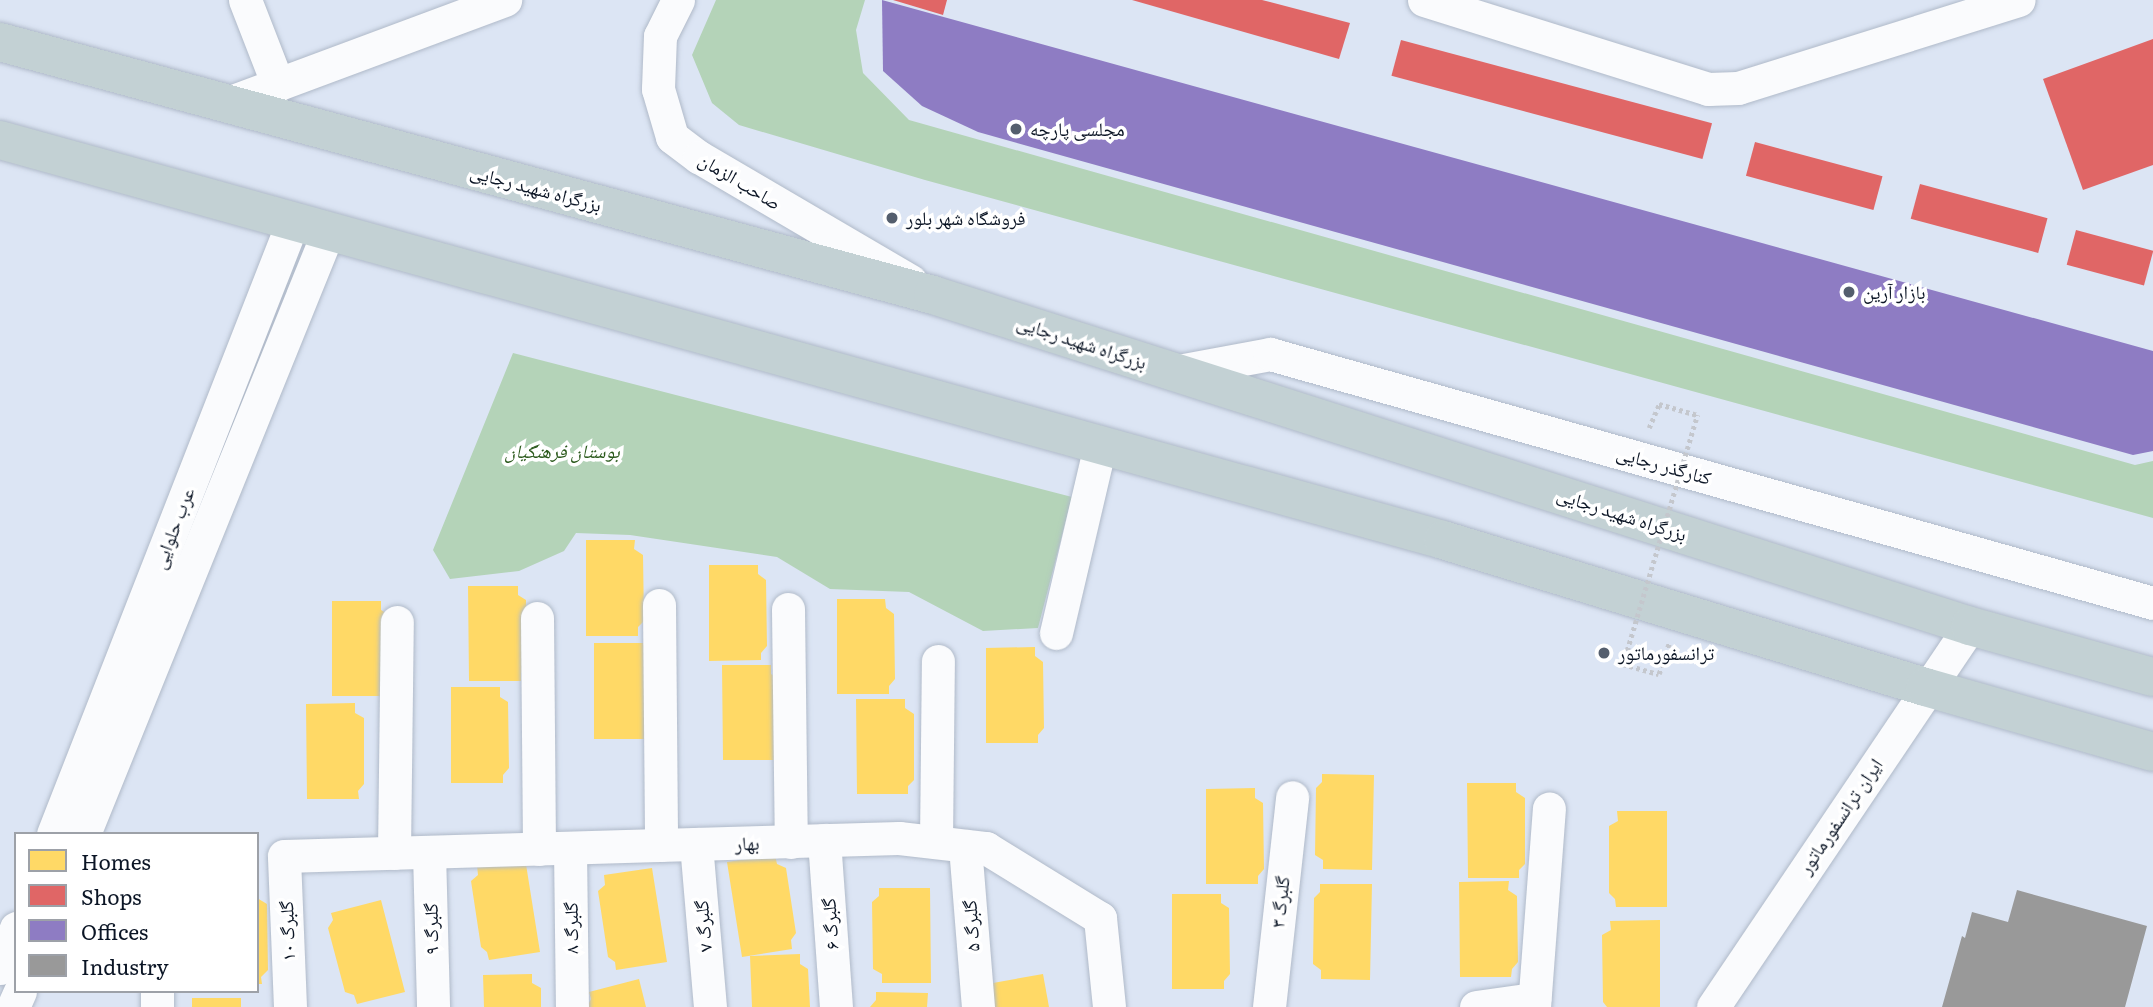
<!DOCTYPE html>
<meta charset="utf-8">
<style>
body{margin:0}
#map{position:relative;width:2153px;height:1007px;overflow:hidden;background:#dce5f4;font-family:Literata,"Noto Naskh Arabic",serif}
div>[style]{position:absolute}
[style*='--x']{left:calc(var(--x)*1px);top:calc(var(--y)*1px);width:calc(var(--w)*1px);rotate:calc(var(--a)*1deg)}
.green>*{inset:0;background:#b4d3b8}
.homes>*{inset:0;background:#ffd966;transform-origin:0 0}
.shops>*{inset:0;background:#e06666;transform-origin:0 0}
.offices>*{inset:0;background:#8e7cc3}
.industry>*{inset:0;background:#999}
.path>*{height:4.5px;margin-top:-2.25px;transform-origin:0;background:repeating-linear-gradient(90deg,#c4c7cd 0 3.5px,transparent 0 7px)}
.roads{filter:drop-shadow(0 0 2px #b0bac9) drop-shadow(0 0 2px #b0bac9)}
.minor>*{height:33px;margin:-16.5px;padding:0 16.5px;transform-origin:16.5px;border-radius:16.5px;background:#fafbfd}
.highway>*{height:38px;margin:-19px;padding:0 19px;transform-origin:19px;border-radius:19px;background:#c3d1d4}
.path-bridge>*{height:4.5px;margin-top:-2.25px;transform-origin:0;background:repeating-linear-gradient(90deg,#c4c7cd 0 3.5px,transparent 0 7px)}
.dots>*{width:19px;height:19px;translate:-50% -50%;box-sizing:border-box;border:4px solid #fff;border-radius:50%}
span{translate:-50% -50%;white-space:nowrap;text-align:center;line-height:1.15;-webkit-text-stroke:7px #fff;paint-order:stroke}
.poi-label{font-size:19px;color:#0b1525}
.left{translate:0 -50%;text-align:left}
.street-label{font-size:19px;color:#0b1525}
.park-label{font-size:19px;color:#2a591b;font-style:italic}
.legend{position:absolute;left:14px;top:832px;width:245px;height:161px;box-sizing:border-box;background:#fff;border:2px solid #9da1a8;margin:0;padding:9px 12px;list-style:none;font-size:21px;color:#0b1525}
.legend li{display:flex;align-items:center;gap:14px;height:35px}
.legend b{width:35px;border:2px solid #9da1a8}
</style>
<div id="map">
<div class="green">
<div style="clip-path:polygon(716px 0,865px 0,856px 30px,863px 73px,909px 120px,2135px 465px,2153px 461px,2153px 518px,925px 180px,739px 125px,712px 103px,692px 55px)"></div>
<div style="clip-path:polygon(513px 353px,1072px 497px,1038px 628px,983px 631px,909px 592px,830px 589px,777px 557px,630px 535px,576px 533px,564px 551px,519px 571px,450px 579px,433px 550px)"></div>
</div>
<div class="homes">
<div style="clip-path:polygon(586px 540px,635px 540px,634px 549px,643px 555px,644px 621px,638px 627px,638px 636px,586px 636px)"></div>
<div style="clip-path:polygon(709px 565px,758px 565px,758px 574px,766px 580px,767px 646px,761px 653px,761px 660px,709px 661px)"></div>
<div style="clip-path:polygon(468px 586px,518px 586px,518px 595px,526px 600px,527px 666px,521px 673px,521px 681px,469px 681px)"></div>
<div style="clip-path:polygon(837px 599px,885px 599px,886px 608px,894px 614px,895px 679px,889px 686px,889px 694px,837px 694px)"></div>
<div style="clip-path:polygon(332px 601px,381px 601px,381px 610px,389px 615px,384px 696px,332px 696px)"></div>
<div style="left:594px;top:643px;width:50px;height:96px"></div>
<div style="clip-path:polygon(1035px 647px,1035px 656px,1043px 662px,1044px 728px,1038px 735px,1038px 743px,986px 743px,986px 648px)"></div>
<div style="clip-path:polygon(722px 665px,771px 665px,771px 674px,780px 680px,774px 760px,723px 760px)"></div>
<div style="clip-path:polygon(451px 687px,500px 687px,500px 697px,508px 702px,509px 768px,503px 775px,503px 783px,451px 783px)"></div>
<div style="clip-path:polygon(856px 699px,905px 699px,905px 708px,914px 714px,914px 780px,908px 786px,908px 794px,857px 794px)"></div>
<div style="clip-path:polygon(355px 703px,355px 713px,364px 718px,364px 784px,358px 791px,359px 799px,307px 799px,306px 704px)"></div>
<div style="clip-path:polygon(1322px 774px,1374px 775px,1372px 870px,1323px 869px,1323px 860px,1315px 855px,1316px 788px,1322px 782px)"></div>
<div style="clip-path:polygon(1467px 783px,1516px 783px,1516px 792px,1525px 798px,1525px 864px,1519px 870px,1519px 878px,1468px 878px)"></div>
<div style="clip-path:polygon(1255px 788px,1255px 798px,1263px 803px,1264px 869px,1258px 876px,1258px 884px,1206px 884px,1206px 789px)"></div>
<div style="clip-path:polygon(1617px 811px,1667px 811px,1667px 907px,1616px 907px,1615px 899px,1609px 893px,1609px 826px,1618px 821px)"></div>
<div style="clip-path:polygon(775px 855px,777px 864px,786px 868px,796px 933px,791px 940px,792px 949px,742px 957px,727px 862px)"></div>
<div style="clip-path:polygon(525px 858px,540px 952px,489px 960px,487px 952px,481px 947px,471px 881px,478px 875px,477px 865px)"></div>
<div style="clip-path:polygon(652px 868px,667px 962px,616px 970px,615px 962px,608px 957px,598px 891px,605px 885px,604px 875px)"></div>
<div style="clip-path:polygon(1509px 881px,1508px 890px,1517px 896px,1518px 962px,1512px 969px,1511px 977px,1460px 977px,1459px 882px)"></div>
<div style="clip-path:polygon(1320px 884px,1372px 884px,1370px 980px,1321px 979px,1321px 970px,1313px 964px,1314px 898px,1320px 892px)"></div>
<div style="clip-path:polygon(879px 888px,930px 888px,931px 983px,882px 983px,882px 974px,873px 969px,872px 902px,879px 896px)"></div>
<div style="clip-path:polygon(1172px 894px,1221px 894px,1221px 903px,1229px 908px,1230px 974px,1224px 981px,1224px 989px,1172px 989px)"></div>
<div style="clip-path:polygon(257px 898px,267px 904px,268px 970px,261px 977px,262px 984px,257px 984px)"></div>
<div style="clip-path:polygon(381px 900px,405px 992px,357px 1004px,354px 995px,345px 992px,328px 928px,333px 920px,331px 913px)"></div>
<div style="clip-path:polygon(1660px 920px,1660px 1007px,1607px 1007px,1603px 1002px,1602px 935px,1611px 930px,1610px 921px)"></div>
<div style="clip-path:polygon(800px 954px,800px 964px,808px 969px,810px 1007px,752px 1007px,750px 956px)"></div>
<div style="clip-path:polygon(532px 974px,532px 983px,541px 988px,541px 1007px,484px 1007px,483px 975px)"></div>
<div style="clip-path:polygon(1043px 974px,1049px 1007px,991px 1007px,993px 983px)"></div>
<div style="clip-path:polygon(639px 979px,646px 1007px,587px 1007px,591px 999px,589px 992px)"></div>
<div style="clip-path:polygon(876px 992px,928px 993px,927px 1007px,870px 1007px,876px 1000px)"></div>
<div style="left:241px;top:998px;width:9px;height:49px;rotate:90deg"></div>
</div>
<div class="shops">
<div style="clip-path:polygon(893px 0,947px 0,943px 15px)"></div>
<div style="clip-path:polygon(1132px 0,1262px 0,1350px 23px,1339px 59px)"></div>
<div style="clip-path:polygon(2153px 39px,2153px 165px,2083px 190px,2043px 79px)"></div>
<div style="left:1401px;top:40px;width:322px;height:37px;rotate:15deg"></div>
<div style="left:1755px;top:142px;width:132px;height:35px;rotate:15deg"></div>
<div style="left:1920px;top:184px;width:132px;height:36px;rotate:15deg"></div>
<div style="left:2076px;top:230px;width:80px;height:36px;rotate:15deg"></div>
</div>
<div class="offices">
<div style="clip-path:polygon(882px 0,2153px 351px,2153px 451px,2133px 455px,978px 132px,922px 106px,883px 71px)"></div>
</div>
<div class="industry">
<div style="clip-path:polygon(2017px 890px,2147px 926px,2125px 1007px,1942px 1007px,1962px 936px,1965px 938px,1972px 912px,2008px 922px)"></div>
</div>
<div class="path">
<div style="--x:1649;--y:428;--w:26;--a:-67"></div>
<div style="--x:1659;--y:404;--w:40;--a:16"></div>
<div style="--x:1623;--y:664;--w:37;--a:16"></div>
<div style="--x:1659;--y:674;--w:32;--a:-72"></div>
</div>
<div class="roads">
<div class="minor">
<div style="--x:245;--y:0;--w:91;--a:68.8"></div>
<div style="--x:678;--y:0;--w:40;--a:116.6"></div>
<div style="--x:660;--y:36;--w:53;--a:92.2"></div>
<div style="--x:658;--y:89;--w:50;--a:73.7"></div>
<div style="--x:672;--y:137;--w:34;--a:37"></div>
<div style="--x:699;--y:157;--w:245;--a:30.4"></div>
<div style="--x:1424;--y:0;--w:298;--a:17.4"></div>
<div style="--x:1708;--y:89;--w:30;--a:-2"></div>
<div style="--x:1738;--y:88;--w:294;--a:-17.4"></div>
<div style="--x:225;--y:104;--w:299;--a:-20.4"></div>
<div style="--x:1173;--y:372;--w:99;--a:-10.5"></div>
<div style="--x:1270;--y:354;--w:917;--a:15.75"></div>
<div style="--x:659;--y:605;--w:240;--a:89.5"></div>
<div style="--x:788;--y:609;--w:233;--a:89.3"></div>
<div style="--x:537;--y:618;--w:231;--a:89.5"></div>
<div style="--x:1056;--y:633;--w:193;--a:-76.8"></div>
<div style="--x:53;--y:834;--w:658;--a:-68.62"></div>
<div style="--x:84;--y:834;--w:650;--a:-67.94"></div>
<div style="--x:824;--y:840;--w:167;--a:85.9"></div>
<div style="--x:936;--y:842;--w:181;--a:-89.4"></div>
<div style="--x:696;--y:844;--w:164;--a:85.1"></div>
<div style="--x:965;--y:846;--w:162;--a:85.4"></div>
<div style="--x:570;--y:848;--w:159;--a:89.3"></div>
<div style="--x:429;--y:852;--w:155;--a:88.5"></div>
<div style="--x:394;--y:853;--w:231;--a:-89.3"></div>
<div style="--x:0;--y:968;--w:43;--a:-68.2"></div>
<div style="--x:13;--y:1007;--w:17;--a:-66"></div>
<div style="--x:157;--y:1007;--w:16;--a:-90"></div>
<div style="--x:290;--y:1007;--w:151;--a:-92.3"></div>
<div style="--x:284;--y:856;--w:615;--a:-1.68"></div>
<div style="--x:899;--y:838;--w:88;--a:6.6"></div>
<div style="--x:986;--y:848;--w:134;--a:31.6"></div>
<div style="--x:1100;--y:918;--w:89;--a:84.2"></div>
<div style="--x:1269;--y:1007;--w:211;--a:-83.7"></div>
<div style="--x:1476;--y:1007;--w:59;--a:-7.9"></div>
<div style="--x:1534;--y:1007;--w:199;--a:-85.7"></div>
<div style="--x:1713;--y:1007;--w:460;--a:-56"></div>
</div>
<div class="highway">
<div style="--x:0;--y:42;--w:967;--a:15.17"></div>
<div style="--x:933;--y:295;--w:1089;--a:17.7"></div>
<div style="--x:1970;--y:626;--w:190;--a:15.6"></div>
<div style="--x:0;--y:140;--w:1497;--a:15.49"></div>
<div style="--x:1443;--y:540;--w:504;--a:16.96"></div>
<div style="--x:1925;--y:687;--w:237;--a:15.9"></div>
</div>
</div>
<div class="path-bridge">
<div style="--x:1623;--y:664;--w:260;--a:-73.4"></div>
</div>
<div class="dots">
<div style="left:1016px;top:129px;background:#545e6d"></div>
<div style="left:892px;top:218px;background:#545e6d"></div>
<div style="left:1849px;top:292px;background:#545e6d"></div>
<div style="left:1604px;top:653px;background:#545e6d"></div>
</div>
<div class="poi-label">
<span class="left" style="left:1030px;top:129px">مجلسی پارچه</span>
<span class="left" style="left:906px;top:218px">فروشگاه شهر بلور</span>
<span class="left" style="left:1863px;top:292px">بازار آرین</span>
<span class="left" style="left:1618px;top:653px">ترانسفورماتور</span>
</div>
<div class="street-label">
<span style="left:740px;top:181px;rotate:31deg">صاحب الزمان</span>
<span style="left:536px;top:188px;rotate:15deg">بزرگراه شهید رجایی</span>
<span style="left:1082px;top:342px;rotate:18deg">بزرگراه شهید رجایی</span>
<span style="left:1664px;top:465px;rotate:16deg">کنارگذر رجایی</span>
<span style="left:1622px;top:514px;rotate:18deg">بزرگراه شهید رجایی</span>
<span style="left:173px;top:528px;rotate:-69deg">عرب حلوایی</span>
<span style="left:1840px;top:816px;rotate:-56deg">ایران ترانسفورماتور</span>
<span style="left:747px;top:843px;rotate:-2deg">بهار</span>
<span style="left:1280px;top:902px;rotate:-84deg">گلبرگ ۳</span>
<span style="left:830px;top:924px;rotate:-94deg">گلبرگ ۶</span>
<span style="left:703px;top:926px;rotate:-95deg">گلبرگ ۷</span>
<span style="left:971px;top:926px;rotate:-94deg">گلبرگ ۵</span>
<span style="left:571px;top:928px;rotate:-91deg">گلبرگ ۸</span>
<span style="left:431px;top:929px;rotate:-91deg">گلبرگ ۹</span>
<span style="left:287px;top:931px;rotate:-92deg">گلبرگ ۱۰</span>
</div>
<div class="park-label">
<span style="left:562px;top:451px">بوستان فرهنگیان</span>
</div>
<ul class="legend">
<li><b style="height:19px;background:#ffd966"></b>Homes</li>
<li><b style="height:19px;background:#e06666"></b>Shops</li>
<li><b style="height:19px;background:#8e7cc3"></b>Offices</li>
<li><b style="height:19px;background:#999"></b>Industry</li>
</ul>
</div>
